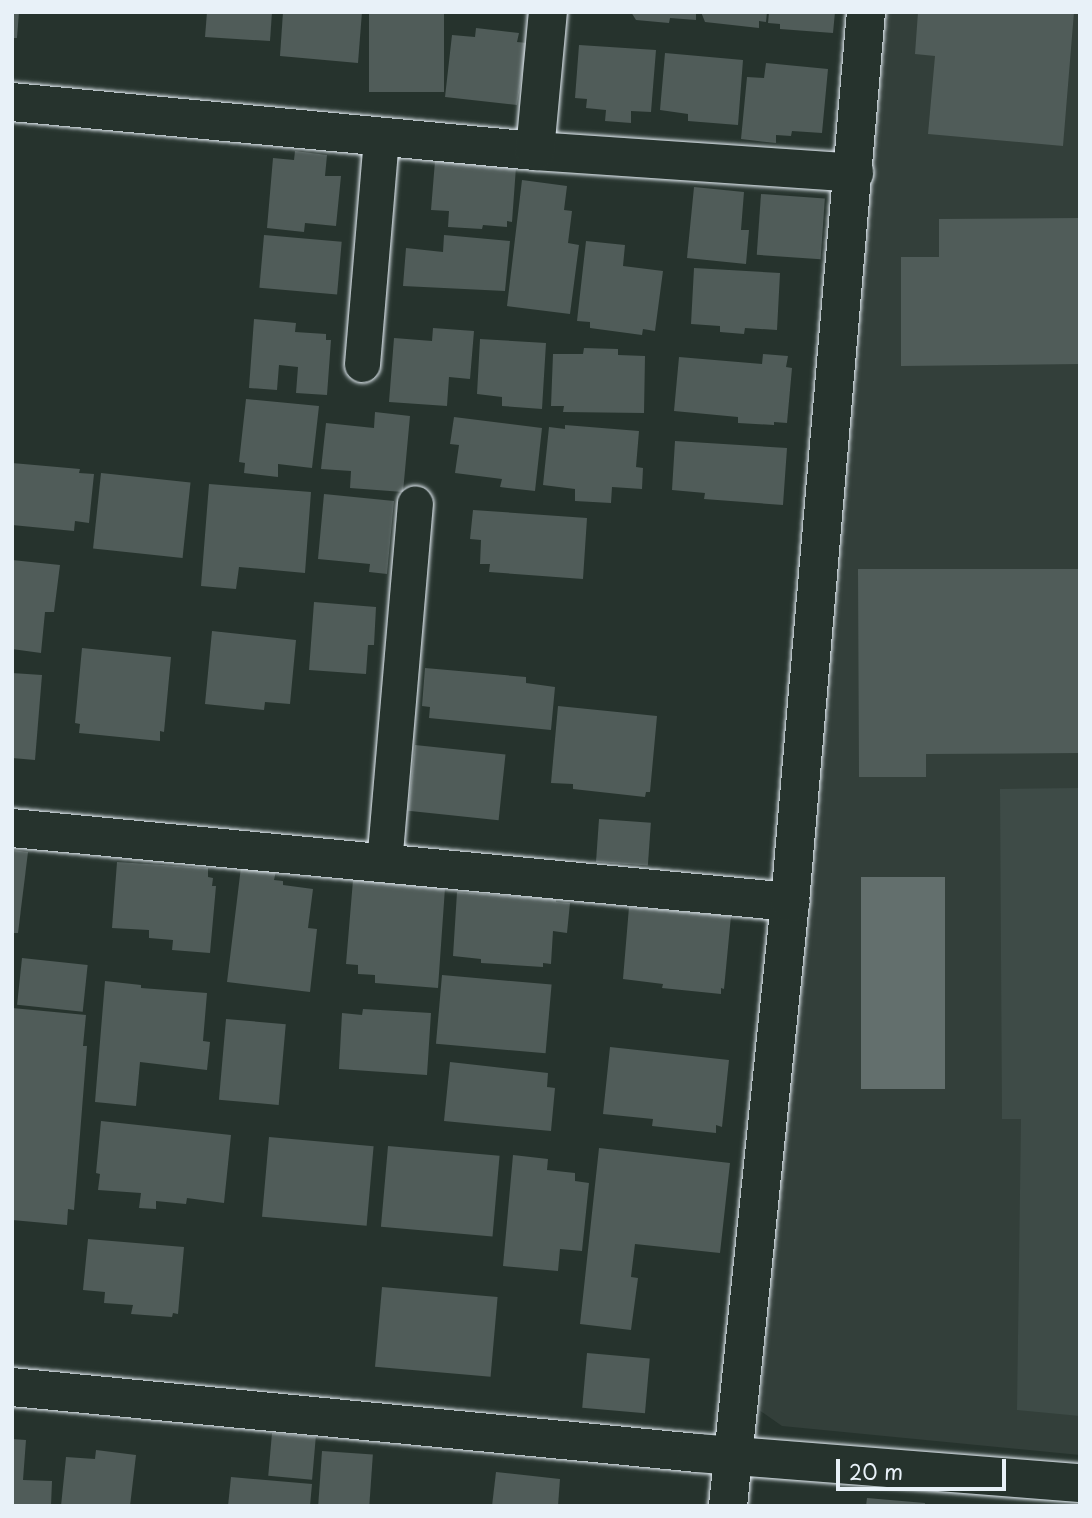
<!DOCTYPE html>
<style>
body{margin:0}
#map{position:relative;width:1092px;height:1518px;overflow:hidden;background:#26332d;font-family:"Playpen Sans",sans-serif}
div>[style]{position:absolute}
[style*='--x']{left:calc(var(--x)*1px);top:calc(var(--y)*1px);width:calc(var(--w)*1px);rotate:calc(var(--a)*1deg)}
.built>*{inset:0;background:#333f3a}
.green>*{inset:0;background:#3e4b47}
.water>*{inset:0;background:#636f6d;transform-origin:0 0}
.building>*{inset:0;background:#505c59;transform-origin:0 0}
.roads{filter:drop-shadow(0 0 2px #e8f1f8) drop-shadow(0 0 2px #e8f1f8)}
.service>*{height:35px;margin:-17.5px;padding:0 17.5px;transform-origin:17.5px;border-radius:17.5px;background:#26332d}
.minor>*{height:38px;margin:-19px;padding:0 19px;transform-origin:19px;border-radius:19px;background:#26332d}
span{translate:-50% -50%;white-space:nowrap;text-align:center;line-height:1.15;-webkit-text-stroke:5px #26332d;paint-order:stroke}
.frame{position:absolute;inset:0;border:14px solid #e8f1f8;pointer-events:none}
.scale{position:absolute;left:836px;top:1459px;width:170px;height:32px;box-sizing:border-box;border:4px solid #e8f1f8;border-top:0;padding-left:9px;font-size:21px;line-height:24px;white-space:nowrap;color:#e8f1f8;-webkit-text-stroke:5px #26332d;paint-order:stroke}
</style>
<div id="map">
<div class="built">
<div style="clip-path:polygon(877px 12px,1080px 12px,1080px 1455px,782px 1426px,759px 1410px)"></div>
</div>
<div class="green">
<div style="clip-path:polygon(1080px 788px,1080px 1416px,1017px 1410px,1021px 1119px,1002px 1119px,1000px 789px)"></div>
</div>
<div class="water">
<div style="left:945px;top:877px;width:212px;height:84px;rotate:90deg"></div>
</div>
<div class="building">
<div style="clip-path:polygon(12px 12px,19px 12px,17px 38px,12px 38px)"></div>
<div style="clip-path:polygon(207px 12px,272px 12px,270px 41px,205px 37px)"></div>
<div style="clip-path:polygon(283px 12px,362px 12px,358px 63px,280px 56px)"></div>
<div style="left:369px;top:12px;width:75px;height:80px"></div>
<div style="clip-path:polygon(631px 12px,696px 12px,696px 20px,670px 18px,669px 23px,636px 20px)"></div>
<div style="clip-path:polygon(701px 12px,767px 12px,766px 22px,759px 21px,759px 28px,705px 22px)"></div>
<div style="clip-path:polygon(769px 12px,835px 12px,833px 33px,780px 29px,780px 24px,768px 23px)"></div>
<div style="clip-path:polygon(918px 12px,1074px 12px,1063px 146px,928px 134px,935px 56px,915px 54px)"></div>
<div style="clip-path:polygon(476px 28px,519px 33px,517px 42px,527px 43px,517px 105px,445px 97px,452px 35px,475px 37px)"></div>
<div style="clip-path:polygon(579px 45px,656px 50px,651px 112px,631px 111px,631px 123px,605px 121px,606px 110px,586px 108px,587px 99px,575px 98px)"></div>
<div style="clip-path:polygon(665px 53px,743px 60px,738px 125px,688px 121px,688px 114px,660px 110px)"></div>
<div style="clip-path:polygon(766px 63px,828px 69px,822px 133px,792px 131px,791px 136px,776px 135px,776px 143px,741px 139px,747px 77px,764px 78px)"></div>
<div style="clip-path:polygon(295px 151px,327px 155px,325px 176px,341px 176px,336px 226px,305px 223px,304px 232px,267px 228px,273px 158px,294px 160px)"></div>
<div style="clip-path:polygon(435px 161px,516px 167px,512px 222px,507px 221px,507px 227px,483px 225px,482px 229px,448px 227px,449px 211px,431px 210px)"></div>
<div style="clip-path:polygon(522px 180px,567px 186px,564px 210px,572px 211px,568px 243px,579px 245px,570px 314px,507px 306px)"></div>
<div style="clip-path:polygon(694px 187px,744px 192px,741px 230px,749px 230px,746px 264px,687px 258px)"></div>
<div style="left:761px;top:194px;width:64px;height:61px;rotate:4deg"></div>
<div style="clip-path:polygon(1080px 218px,1080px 364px,901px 366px,901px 257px,939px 257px,939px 219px)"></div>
<div style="left:264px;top:235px;width:78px;height:53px;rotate:5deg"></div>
<div style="clip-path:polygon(444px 235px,510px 241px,505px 291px,403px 286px,406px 248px,443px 252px)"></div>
<div style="clip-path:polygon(586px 241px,625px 245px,623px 266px,663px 271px,655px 331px,643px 329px,642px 335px,590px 328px,590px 322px,577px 321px)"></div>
<div style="clip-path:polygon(694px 268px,780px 273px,777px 330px,745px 328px,744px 334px,720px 332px,720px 326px,691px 324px)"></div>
<div style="clip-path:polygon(254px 319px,296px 323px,295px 332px,326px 334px,326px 340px,331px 340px,327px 395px,296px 393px,298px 367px,279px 365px,277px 390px,249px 388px)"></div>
<div style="clip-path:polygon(433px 328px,474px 331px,470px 379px,449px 377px,447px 406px,389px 402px,394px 338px,432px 341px)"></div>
<div style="clip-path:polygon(480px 339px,546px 343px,542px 409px,502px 406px,502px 397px,477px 394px)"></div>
<div style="clip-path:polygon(584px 348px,618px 349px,618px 355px,645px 356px,644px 413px,563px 412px,564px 406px,551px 406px,553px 354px,583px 354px)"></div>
<div style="clip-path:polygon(763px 354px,788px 356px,786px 367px,792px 368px,787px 423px,774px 422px,774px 425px,738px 423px,738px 417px,674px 411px,679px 357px,762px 364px)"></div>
<div style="clip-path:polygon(246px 399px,319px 406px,312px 468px,278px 464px,278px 477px,244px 473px,245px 463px,239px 462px)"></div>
<div style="clip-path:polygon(375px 412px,410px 416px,403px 492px,350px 488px,351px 471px,321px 469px,326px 423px,374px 428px)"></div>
<div style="clip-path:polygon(454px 417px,542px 428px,535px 491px,500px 487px,502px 479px,455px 473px,459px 445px,450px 444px)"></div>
<div style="clip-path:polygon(565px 425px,639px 431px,636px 467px,643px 468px,642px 489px,612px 487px,611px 503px,575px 501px,575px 489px,543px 485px,549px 427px,565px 429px)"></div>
<div style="clip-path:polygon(675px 441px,787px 448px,783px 505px,704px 499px,705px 493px,672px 490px)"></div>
<div style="clip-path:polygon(12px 463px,80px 469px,79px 473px,94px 474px,89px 523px,75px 521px,74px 531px,12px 525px)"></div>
<div style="left:101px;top:473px;width:90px;height:76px;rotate:6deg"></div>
<div style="clip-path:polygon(209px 484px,311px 492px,305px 573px,239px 567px,236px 589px,201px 586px)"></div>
<div style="clip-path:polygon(324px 494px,394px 501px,387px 574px,369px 572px,370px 564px,318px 559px)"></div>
<div style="clip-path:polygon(473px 510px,587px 518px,583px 579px,489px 572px,490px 564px,480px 564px,481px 540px,470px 539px)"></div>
<div style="clip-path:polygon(12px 560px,60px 565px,54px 612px,45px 612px,41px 653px,12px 649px)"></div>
<div style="clip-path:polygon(858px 569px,1080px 569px,1080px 753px,926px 754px,926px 777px,859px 777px)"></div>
<div style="clip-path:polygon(314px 602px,376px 607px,374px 645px,368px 645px,366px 674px,309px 670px)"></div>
<div style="clip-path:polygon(212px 631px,296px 640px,290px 704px,265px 702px,264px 710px,205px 704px)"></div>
<div style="clip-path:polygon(82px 648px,171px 657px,164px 732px,160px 731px,160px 741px,79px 733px,80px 724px,75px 723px)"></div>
<div style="clip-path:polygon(425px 668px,526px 677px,526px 683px,555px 687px,551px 730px,429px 718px,430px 707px,422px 706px)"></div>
<div style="clip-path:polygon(12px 673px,42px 675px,35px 760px,12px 758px)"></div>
<div style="clip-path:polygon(558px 706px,657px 716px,650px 792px,646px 792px,645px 797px,573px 789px,573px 784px,551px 783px)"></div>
<div style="left:415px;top:745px;width:91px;height:66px;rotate:6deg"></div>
<div style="left:599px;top:819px;width:52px;height:43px;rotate:4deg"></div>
<div style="clip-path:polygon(12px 850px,28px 852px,18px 933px,12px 933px)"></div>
<div style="clip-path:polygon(117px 862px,208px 868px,208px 877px,213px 878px,212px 886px,216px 886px,210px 953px,172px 950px,173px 940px,149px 938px,149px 930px,112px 928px)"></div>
<div style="clip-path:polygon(241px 867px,276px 871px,274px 880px,283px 881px,283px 885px,313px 889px,308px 928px,317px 929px,310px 992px,227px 982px)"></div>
<div style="clip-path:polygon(353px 880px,445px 888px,438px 988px,375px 983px,375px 975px,358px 974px,358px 965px,346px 964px)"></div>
<div style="clip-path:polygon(457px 892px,556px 899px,556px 902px,570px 903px,567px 933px,553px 931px,551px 964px,543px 963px,543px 967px,481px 963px,481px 959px,453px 956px)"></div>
<div style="clip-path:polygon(629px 907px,731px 916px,724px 989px,721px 988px,721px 994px,662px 988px,663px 984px,623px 979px)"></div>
<div style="left:22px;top:958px;width:66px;height:47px;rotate:6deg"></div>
<div style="left:442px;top:975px;width:110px;height:69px;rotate:5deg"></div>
<div style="clip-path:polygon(105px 981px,141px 985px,141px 988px,207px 993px,203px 1041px,210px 1042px,207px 1070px,140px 1062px,136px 1106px,95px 1102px)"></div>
<div style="clip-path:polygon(12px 1008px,86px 1015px,83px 1046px,87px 1046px,74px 1210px,68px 1209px,67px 1225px,12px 1220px)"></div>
<div style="clip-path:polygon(363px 1009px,431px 1013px,427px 1075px,339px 1069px,342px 1013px,362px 1015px)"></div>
<div style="left:226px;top:1019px;width:60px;height:81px;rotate:5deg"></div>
<div style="clip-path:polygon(610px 1047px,729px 1060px,722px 1127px,716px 1125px,716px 1133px,652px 1126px,653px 1119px,603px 1114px)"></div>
<div style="clip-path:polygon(450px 1062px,548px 1073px,547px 1087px,555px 1088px,551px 1131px,444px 1121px)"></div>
<div style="clip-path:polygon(101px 1121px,231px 1135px,224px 1203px,187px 1198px,186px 1204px,156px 1201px,156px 1209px,139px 1208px,141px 1193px,98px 1190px,100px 1174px,96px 1173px)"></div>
<div style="left:269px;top:1137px;width:105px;height:80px;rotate:5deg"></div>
<div style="left:388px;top:1146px;width:112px;height:81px;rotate:5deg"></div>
<div style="clip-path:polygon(599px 1148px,730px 1163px,720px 1253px,635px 1244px,631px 1277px,638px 1278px,631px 1330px,580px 1324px)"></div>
<div style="clip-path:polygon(513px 1155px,548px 1159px,547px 1170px,575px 1173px,575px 1181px,589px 1183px,582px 1251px,560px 1249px,558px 1271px,503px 1266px)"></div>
<div style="clip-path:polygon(88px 1239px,184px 1247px,178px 1314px,173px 1313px,172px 1317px,131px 1314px,133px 1305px,104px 1303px,105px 1292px,83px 1290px)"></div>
<div style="left:382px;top:1287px;width:116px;height:80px;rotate:5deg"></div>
<div style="left:587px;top:1353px;width:63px;height:55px;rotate:5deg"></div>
<div style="left:272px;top:1433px;width:44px;height:43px;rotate:5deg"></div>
<div style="clip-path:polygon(12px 1439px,26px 1440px,23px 1480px,52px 1481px,51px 1506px,12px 1506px)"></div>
<div style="clip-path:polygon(96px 1450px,136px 1455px,130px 1506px,61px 1506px,66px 1457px,95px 1459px)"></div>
<div style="left:322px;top:1451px;width:51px;height:55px;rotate:4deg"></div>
<div style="clip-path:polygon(496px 1472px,560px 1479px,558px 1506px,492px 1506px)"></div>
<div style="clip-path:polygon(231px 1477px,312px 1484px,310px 1506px,228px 1506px)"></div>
<div style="clip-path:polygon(867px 1498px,925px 1503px,925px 1506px,866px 1506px)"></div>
</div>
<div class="roads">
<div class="service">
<div style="--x:362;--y:364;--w:227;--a:-85.2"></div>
<div style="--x:384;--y:864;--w:362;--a:-85.1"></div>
</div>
<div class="minor">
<div style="--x:12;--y:102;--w:525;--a:5.35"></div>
<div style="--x:535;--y:151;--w:320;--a:3.9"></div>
<div style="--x:535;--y:151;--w:140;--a:-84.7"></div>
<div style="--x:12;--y:828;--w:782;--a:5.43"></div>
<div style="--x:12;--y:1387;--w:688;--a:5.5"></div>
<div style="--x:697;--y:1453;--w:384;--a:4.5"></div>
<div style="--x:728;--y:1506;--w:607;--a:-84.14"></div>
<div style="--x:790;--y:902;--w:893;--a:-85.12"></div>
</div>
</div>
<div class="frame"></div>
<div class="scale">20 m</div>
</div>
